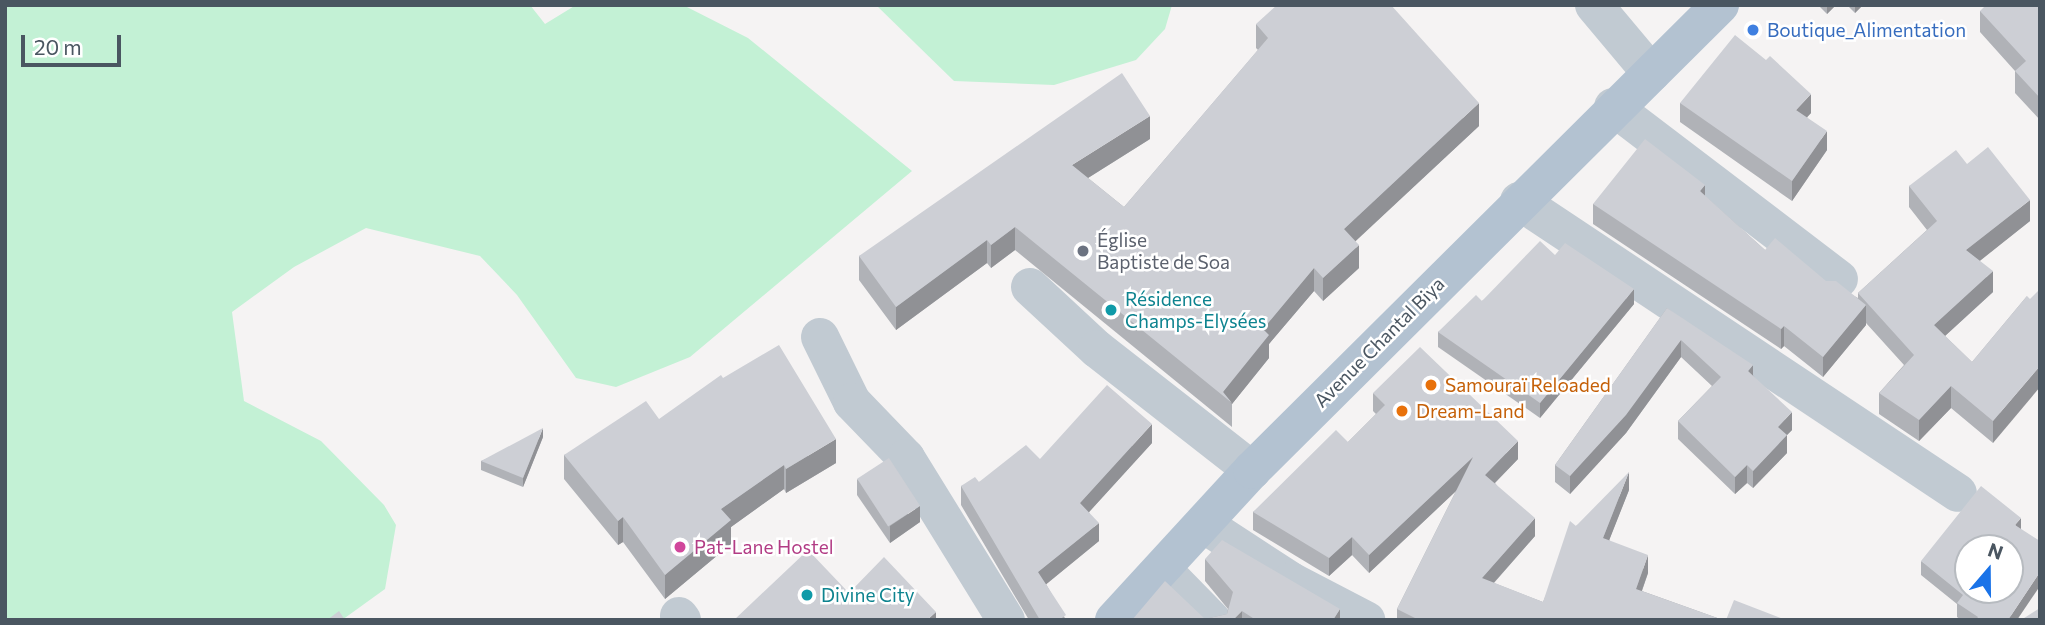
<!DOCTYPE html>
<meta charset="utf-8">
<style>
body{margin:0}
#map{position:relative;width:2045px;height:625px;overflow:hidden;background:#f5f3f3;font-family:Commissioner,sans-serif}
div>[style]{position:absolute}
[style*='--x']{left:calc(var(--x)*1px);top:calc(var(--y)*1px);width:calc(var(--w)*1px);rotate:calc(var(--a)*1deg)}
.green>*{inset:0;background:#c3f1d5}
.minor>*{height:38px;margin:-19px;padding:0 19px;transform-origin:19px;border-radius:19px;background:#c1cad2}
.major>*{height:38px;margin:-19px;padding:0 19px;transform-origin:19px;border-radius:19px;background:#b3c2d1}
.wall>*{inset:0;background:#b0b2b7}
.shaded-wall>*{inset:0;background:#909195}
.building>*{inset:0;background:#cdcfd5;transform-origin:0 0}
.dots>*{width:19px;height:19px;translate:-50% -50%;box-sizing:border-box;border:4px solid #fff;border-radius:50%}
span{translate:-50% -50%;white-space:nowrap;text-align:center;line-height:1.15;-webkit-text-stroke:5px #fff;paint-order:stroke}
.shop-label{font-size:19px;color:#366cbe}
.left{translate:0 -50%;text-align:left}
.worship-label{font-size:19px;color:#5b616d}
.culture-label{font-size:19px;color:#0d838f}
.street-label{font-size:19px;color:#4a5661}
.food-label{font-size:19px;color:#c56008}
.hotel-label{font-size:19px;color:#b23c85}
.frame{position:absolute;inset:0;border:7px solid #4a5661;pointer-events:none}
.north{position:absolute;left:1954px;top:534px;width:70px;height:70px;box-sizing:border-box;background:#fff;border:2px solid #b7bbc0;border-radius:50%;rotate:20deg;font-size:19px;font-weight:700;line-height:28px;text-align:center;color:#4a5661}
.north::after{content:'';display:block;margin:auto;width:24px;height:32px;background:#1a73e8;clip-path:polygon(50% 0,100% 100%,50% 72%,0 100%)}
.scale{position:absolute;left:21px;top:35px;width:100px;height:32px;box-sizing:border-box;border:4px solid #4a5661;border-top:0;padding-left:9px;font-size:21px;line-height:24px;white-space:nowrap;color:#4a5661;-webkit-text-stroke:5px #fff;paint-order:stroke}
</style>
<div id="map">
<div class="green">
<div style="clip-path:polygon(5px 5px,530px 5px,545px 24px,576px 5px,683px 5px,748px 38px,912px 171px,690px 357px,616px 387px,576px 378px,517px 295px,480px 256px,366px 228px,294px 267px,232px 312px,244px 401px,321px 441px,384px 505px,396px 525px,385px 589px,342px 620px,5px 620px)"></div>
<div style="clip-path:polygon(876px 5px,1172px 5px,1165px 29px,1136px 60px,1054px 85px,954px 81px)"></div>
</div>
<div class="minor">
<div style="--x:1594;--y:5;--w:89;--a:50"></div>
<div style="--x:1613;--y:107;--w:284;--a:37.3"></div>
<div style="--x:1519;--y:201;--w:527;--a:33.63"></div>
<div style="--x:1030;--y:287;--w:91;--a:42.8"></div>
<div style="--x:1097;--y:349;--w:197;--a:38"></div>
<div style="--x:820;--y:337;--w:72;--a:63.8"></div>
<div style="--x:852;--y:402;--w:78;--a:46"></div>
<div style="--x:906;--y:458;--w:190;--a:58.3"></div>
<div style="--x:1205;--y:525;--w:103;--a:33.1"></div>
<div style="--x:1291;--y:581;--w:85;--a:27.5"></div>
<div style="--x:1163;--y:570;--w:70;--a:45.6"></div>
<div style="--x:679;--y:616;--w:5;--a:53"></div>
</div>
<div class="major">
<div style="--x:1114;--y:620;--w:204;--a:-47.4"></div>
<div style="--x:1252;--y:470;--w:660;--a:-44.82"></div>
</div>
<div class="wall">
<div style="clip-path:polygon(1818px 5px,1836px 5px,1827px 14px)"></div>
<div style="clip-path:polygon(1847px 5px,1863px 5px,1855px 13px)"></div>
<div style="clip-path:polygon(2040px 5px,2040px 120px,2015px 93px,2015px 71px,1980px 32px,1980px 11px)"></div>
<div style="clip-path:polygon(1256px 24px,1479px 126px,1355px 241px,1359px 268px,1323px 301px,1314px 291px,1269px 344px,1269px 358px,1232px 404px,1232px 427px,1015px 250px,991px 268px,987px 263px,896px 330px,859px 280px,859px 256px,1150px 139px,1088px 178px,1124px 207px,1258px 50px,1256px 48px)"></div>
<div style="clip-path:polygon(1680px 103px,1811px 113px,1807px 117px,1827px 150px,1792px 201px,1680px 122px)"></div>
<div style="clip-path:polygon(1967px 164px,2030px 221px,1979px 261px,1993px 292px,1945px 336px,1972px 362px,2027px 296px,1993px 443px,1951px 408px,1919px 441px,1879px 414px,1879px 393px,1904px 365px,1866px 323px,1866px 325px,1823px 377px,1784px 346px,1781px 349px,1593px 224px,1593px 204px,1705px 196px,1765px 250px,1858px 298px,1858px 293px,1927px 230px,1909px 207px,1909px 186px)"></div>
<div style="clip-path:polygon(1555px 255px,1634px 304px,1540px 418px,1438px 347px,1438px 332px,1482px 301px)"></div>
<div style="clip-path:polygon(1667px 308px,1753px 375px,1792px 430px,1787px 435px,1787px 453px,1753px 488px,1747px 483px,1735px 494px,1678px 439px,1678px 421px,1712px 386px,1681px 357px,1626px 433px,1570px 494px,1555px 482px,1555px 465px)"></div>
<div style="clip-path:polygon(1373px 393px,1518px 459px,1495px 483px,1535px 536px,1494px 583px,1543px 602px,1576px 526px,1629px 490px,1609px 540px,1648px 573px,1642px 591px,1723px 620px,1397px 620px,1397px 609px,1456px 491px,1369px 573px,1352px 555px,1329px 576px,1253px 530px,1253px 512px,1348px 442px,1376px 414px,1373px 411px)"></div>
<div style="clip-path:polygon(659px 419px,836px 463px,786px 493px,784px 489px,731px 527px,731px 544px,665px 599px,623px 542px,618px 545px,564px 479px,564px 455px)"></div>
<div style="clip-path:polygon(543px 437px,523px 487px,481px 470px,481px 461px)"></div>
<div style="clip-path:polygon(1152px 443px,1089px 512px,1099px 541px,1046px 584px,1066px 620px,1029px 620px,961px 505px,961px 486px,979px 482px,1040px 459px)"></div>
<div style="clip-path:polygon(857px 479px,920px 522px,890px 543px,857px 495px)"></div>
<div style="clip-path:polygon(1205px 559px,1340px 620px,1132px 620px,1205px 619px,1227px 614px,1228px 609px,1205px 581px)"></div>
<div style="clip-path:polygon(1921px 561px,2017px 620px,1961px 620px,1957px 617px,1957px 604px,1921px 575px)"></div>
</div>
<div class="shaded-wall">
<div style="clip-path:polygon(1827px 5px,1836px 5px,1827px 14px)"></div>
<div style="clip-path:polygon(1855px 5px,1863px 5px,1855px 13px)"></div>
<div style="clip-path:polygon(1811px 94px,1811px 113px,1796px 129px,1796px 110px)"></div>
<div style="clip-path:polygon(1479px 103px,1479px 126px,1344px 252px,1344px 229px)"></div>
<div style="clip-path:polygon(1150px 116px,1150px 139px,1072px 188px,1072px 165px)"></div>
<div style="clip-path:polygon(1827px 131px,1827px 150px,1792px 201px,1792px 181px)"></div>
<div style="clip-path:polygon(1705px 185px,1705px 205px,1700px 191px)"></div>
<div style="clip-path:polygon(2030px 200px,2030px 221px,1966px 272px,1966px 250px)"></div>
<div style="clip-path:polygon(1015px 227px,1015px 250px,991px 268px,991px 245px)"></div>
<div style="clip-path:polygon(987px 240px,987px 263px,896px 330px,896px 307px)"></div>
<div style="clip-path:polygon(1359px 245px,1359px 268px,1323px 301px,1323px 278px)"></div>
<div style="clip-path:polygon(1314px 268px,1314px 291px,1269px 344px,1269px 358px,1232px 404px,1223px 392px,1263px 329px)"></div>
<div style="clip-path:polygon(1993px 271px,1993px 292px,1934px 346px,1934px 325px)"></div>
<div style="clip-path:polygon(1634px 289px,1634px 304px,1540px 418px,1540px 403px)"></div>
<div style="clip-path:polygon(1866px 305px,1866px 325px,1823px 377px,1823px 357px)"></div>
<div style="clip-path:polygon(1784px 326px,1784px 346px,1781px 349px,1781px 329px)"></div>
<div style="clip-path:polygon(1681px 340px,1681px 357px,1626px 433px,1570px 494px,1570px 476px)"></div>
<div style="clip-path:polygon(1753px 365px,1753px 383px,1748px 371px)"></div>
<div style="clip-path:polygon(2040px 366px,2040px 387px,1993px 443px,1993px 421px)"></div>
<div style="clip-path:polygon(1951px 386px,1951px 408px,1919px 441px,1919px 420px)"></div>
<div style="clip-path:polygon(1792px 412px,1792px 430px,1778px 444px,1778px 427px)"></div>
<div style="clip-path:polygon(1152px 424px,1152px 443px,1080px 522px,1080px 503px)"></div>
<div style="clip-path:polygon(543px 428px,543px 437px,523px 487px,523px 478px)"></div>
<div style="clip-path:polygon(1787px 435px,1787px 453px,1753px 488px,1753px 471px)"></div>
<div style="clip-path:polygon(836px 439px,836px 463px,786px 493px,786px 469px)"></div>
<div style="clip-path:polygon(1518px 441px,1518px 459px,1485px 493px,1485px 475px)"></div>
<div style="clip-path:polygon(1473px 457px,1473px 475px,1369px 573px,1369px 555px)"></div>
<div style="clip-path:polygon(784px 465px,784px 489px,731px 527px,731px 544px,665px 599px,665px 575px,721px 509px)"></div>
<div style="clip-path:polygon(1747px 465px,1747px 483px,1735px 494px,1735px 477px)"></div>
<div style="clip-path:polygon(1629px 472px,1629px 490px,1603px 556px,1603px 538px)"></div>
<div style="clip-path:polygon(920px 506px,920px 522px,890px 543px,890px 526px)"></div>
<div style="clip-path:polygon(623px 517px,623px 542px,618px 545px,618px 521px)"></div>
<div style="clip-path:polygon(1535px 518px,1535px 536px,1482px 596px,1482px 578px)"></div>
<div style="clip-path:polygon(2021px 518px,2021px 532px,2015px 525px)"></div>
<div style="clip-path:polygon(1099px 523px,1099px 541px,1038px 591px,1038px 572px)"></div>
<div style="clip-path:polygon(1352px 537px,1352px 555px,1329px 576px,1329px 558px)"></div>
<div style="clip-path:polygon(1648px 555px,1648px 573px,1636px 607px,1636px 589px)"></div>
<div style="clip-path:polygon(2040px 572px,2040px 586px,2017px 620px,2008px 620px)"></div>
<div style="clip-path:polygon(1340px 609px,1340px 620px,1333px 620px)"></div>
<div style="clip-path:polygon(1242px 611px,1242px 620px,1233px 620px)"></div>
<div style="clip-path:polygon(936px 612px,936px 620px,927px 620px)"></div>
</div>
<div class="building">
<div style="clip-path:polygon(1277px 5px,1391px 5px,1479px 103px,1344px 229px,1359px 245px,1323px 278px,1314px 268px,1263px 329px,1269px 335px,1223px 392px,1232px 403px,1015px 227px,991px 245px,987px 240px,896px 307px,859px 256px,1122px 73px,1150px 116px,1072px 165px,1124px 207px,1268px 38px,1256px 24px)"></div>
<div style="clip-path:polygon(1986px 5px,2040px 5px,2040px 98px,2015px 71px,2026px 61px,1980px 11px)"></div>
<div style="clip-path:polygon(1735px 35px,1766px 60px,1770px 56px,1811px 94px,1796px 110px,1827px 131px,1792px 181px,1680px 103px)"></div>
<div style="clip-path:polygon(1645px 139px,1705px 185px,1700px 191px,1765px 250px,1775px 238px,1826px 281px,1836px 281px,1866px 305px,1823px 357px,1784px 326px,1781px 329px,1593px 204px)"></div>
<div style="clip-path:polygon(1988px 147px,2030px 200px,1966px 250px,1993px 271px,1934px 325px,1972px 362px,2027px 296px,2030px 299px,2040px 289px,2040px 366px,1993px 421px,1951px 386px,1919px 420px,1879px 393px,1914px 355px,1858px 293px,1937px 221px,1909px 186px,1956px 150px,1967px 164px)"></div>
<div style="clip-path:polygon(1540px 241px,1555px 255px,1565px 243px,1634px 289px,1540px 403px,1438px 332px,1476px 295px,1482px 301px)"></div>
<div style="clip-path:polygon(1667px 308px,1753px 365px,1748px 371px,1792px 412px,1778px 427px,1787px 435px,1753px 471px,1747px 465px,1735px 477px,1678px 421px,1721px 377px,1681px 340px,1626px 415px,1570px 476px,1555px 465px)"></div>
<div style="clip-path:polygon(779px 345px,836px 439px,786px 469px,784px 465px,721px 509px,731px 520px,665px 575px,623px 517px,618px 521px,564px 455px,646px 401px,659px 419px,721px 375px,723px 378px)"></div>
<div style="clip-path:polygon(1420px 347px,1518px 441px,1485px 475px,1535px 518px,1482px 578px,1543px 602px,1570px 521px,1576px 526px,1629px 472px,1603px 538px,1648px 555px,1636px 589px,1723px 620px,1419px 620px,1397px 609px,1473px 457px,1369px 555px,1352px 537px,1329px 558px,1253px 512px,1336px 430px,1348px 442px,1385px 405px,1373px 393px)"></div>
<div style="clip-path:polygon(1107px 385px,1152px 424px,1080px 503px,1099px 523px,1038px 572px,1066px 615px,1059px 620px,1040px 620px,961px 486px,975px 477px,979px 482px,1026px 445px,1040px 459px)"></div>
<div style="clip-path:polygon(543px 428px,523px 478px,481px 461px)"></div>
<div style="left:889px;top:458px;width:57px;height:38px;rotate:57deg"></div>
<div style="clip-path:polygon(evenodd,1981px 486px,2021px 518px,2015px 525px,2040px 541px,2040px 572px,2008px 620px,1976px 620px,1978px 617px,1957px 603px,1963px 595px,1921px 561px,1981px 486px,1968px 548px,2010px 548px,2010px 590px,1968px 590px,1968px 548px)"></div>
<div style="clip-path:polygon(1222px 540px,1340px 609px,1333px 620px,1256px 620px,1242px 611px,1233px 620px,1132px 620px,1165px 581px,1205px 619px,1227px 614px,1233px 592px,1205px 559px)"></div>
<div style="clip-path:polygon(808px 550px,849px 593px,884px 557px,936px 612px,927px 620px,734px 620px)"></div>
<div style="clip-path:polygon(1734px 600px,1786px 620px,1726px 620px)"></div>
<div style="clip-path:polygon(2040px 608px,2040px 620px,2021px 620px)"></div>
<div style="clip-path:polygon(339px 611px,345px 620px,327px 620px)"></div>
</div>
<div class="dots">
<div style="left:1753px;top:30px;background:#3f7fe0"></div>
<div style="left:1083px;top:251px;background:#6b7280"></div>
<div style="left:1111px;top:310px;background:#0f9aa8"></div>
<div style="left:1431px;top:385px;background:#e8710a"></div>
<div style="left:1402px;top:411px;background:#e8710a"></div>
<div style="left:680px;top:547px;background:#d1479c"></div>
<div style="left:807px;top:595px;background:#0f9aa8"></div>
</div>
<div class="shop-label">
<span class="left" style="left:1767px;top:30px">Boutique_Alimentation</span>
</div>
<div class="worship-label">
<span class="left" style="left:1097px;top:251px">Église<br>Baptiste de Soa</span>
</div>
<div class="culture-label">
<span class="left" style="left:1125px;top:310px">Résidence<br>Champs-Elysées</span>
<span class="left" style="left:821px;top:595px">Divine City</span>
</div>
<div class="street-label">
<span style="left:1379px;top:342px;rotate:-45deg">Avenue Chantal Biya</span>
</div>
<div class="food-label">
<span class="left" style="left:1445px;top:385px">Samouraï Reloaded</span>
<span class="left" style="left:1416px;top:411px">Dream-Land</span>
</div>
<div class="hotel-label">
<span class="left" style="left:694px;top:547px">Pat-Lane Hostel</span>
</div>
<div class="frame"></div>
<div class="north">N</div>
<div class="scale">20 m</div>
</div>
